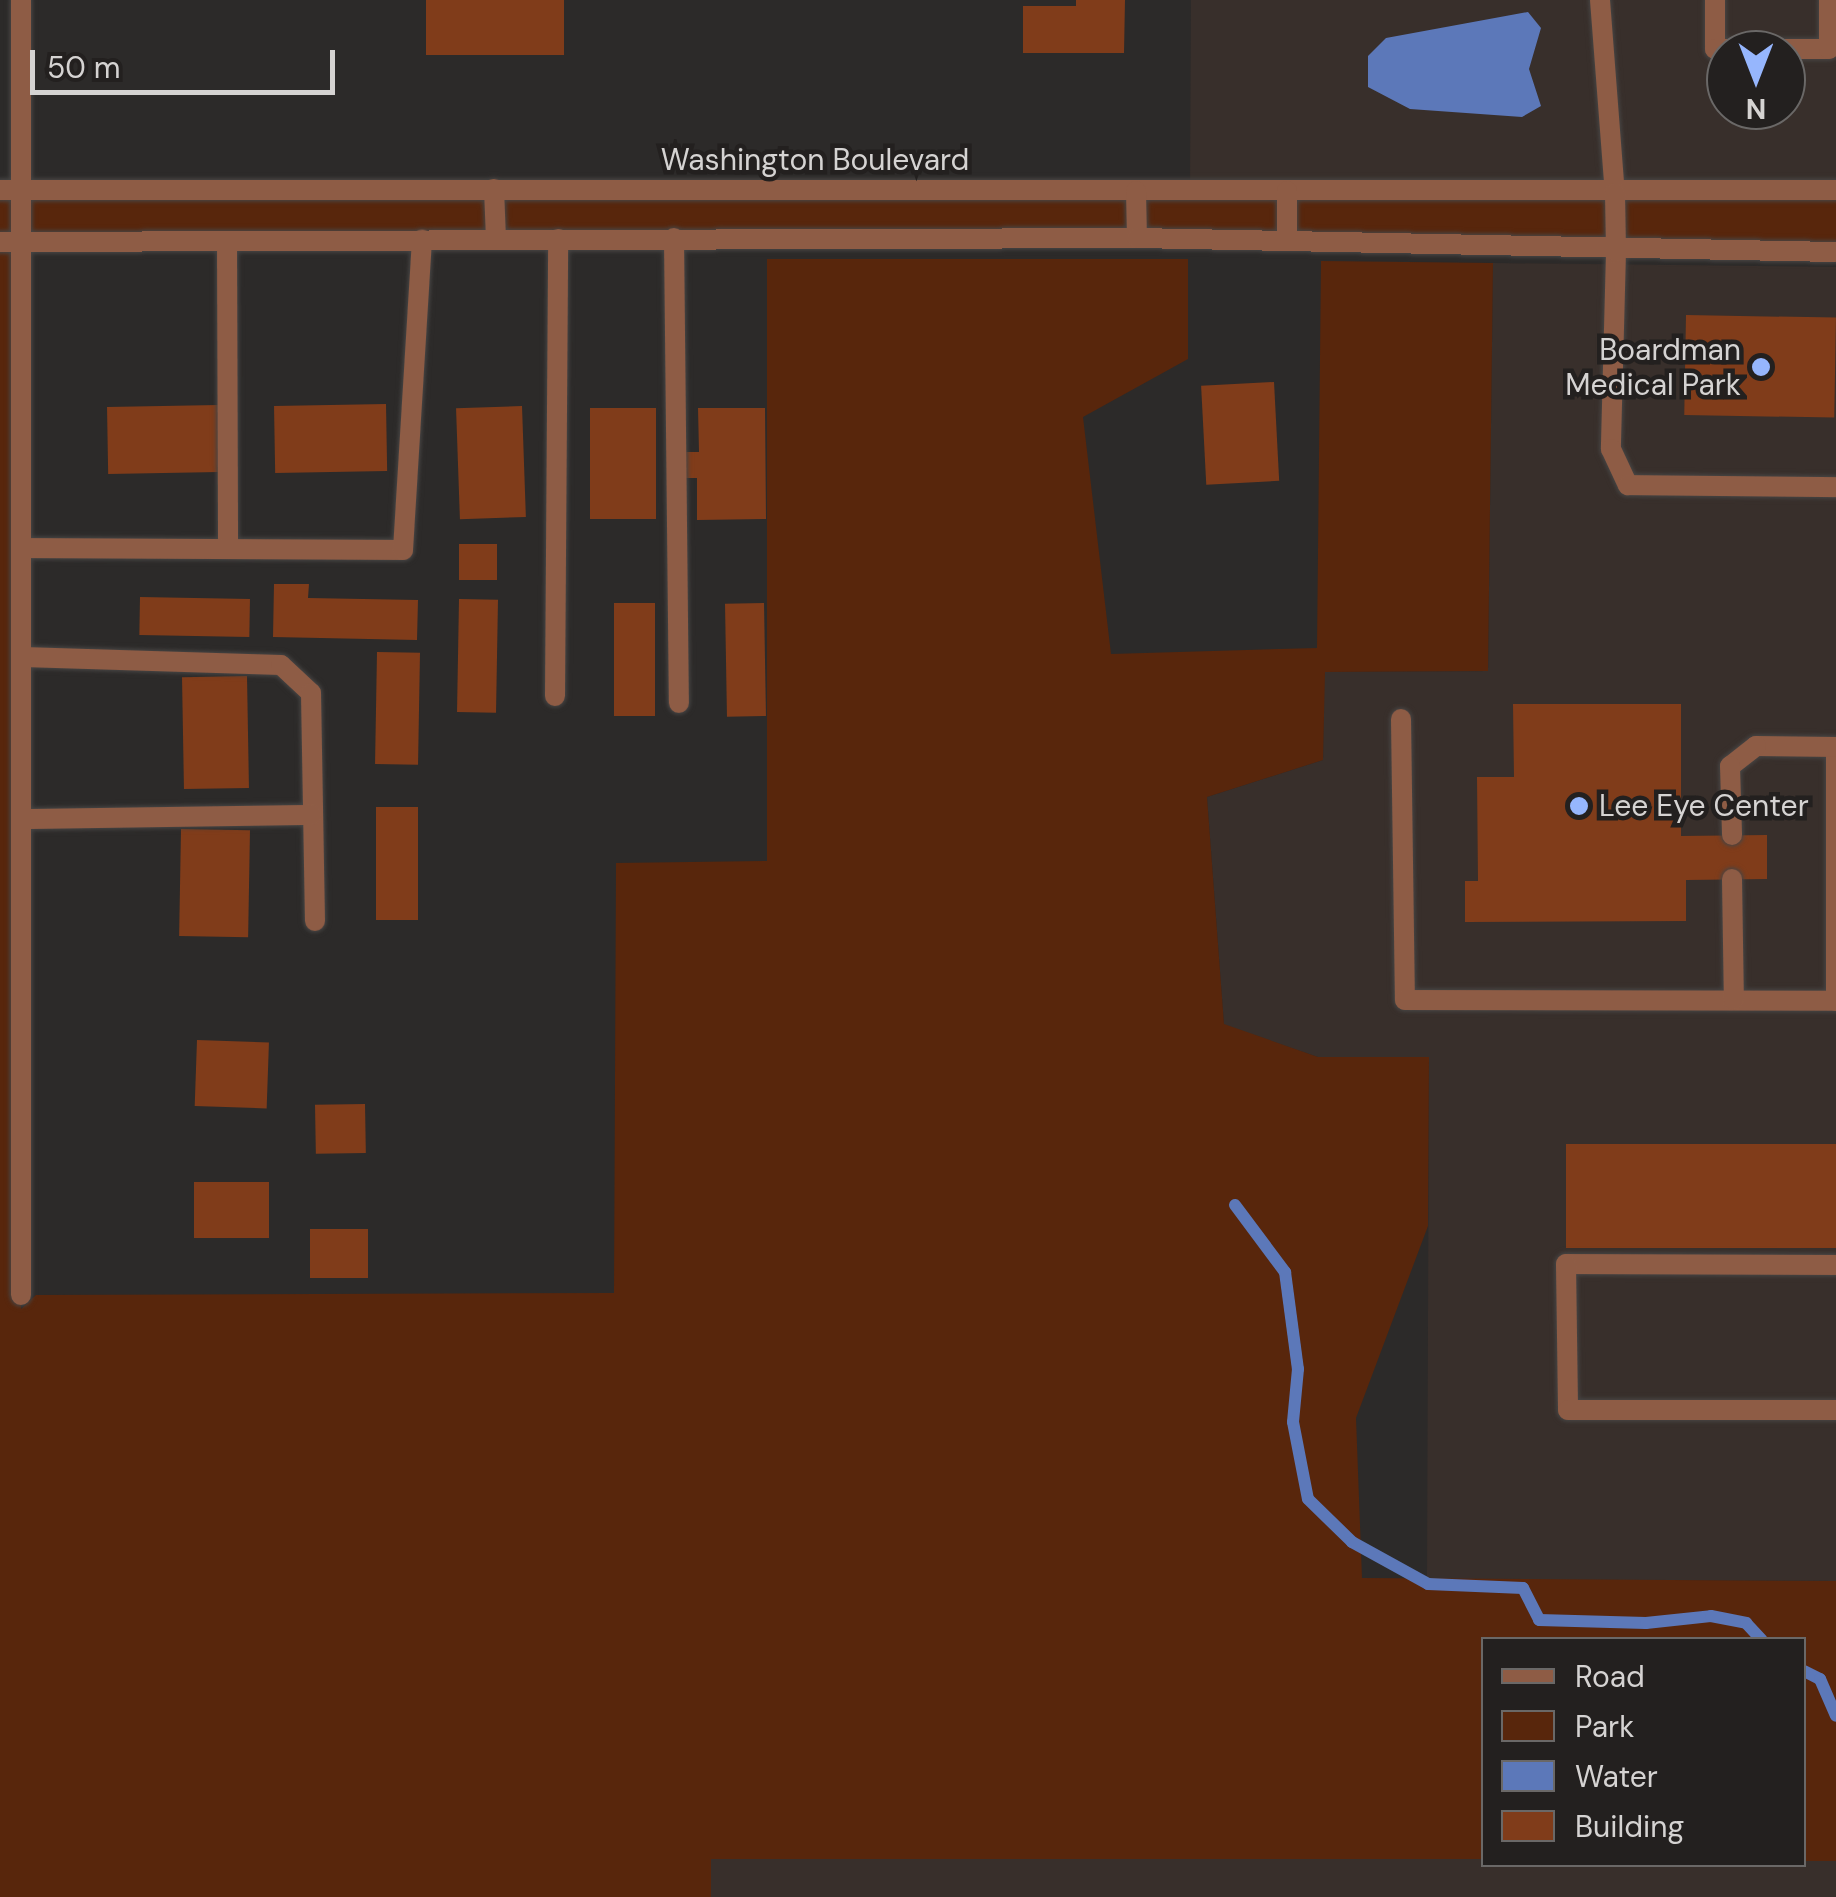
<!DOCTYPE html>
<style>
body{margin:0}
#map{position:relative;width:1836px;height:1897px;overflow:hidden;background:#2c2a29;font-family:"DM Sans",sans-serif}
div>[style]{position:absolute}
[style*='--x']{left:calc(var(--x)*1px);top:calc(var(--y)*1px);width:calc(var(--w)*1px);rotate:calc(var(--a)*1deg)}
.built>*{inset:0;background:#382f2b;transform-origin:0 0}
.green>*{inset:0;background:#58260c}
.water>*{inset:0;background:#5c78b9}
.stream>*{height:12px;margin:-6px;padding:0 6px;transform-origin:6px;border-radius:6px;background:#5c78b9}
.building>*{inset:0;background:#803c1a;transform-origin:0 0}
.roads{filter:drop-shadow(0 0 2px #474544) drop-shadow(0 0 2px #474544)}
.service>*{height:20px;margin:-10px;padding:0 10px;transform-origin:10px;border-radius:10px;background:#8e5c45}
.minor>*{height:20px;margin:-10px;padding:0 10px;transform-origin:10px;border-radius:10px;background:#8e5c45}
.dots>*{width:28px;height:28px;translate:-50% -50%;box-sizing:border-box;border:5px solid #23201f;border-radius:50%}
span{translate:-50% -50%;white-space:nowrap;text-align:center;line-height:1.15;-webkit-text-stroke:9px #23201f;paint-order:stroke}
.street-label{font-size:30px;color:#d5d3d2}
.poi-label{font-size:30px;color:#d5d3d2}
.right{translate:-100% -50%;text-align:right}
.left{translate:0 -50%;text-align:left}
.legend{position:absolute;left:1481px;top:1637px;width:325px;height:230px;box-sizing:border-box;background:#23201f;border:2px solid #6a6867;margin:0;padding:12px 18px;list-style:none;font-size:30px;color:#d5d3d2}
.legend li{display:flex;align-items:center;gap:20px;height:50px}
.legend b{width:50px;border:2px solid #6a6867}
.north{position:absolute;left:1706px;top:30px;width:100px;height:100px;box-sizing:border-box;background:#23201f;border:2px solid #6a6867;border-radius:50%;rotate:180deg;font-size:28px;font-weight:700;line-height:40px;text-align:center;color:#d5d3d2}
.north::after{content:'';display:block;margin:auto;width:35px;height:45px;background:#96b6fd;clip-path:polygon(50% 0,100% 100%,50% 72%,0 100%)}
.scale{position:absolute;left:30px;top:50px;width:305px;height:45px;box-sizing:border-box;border:5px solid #d5d3d2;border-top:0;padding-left:12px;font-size:30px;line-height:35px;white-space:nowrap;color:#d5d3d2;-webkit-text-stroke:8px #23201f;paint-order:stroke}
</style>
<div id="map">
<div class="built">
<div style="clip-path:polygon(evenodd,1191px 0,1836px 0,1836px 190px,1190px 191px,1191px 0,1726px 50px,1786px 50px,1786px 110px,1726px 110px,1726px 50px)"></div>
<div style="clip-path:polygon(1493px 263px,1836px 267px,1836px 1581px,1427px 1579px,1429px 1058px,1318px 1057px,1224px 1025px,1207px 797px,1323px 760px,1324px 672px,1488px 671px)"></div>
<div style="left:711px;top:1859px;width:1125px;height:38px"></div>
</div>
<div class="green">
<div style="clip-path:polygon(0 190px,1836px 190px,1836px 252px,1287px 240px,25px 243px,21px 1309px,36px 1295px,614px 1293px,616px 863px,767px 861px,767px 259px,1188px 259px,1188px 359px,1083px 417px,1111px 654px,1317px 648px,1321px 261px,1493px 263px,1488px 671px,1325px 672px,1323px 760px,1207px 797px,1224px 1024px,1318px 1057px,1429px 1057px,1428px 1226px,1356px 1418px,1362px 1578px,1836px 1581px,1836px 1861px,1804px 1861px,1804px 1640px,1484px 1640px,1483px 1859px,711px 1859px,711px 1897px,0 1897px)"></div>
</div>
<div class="water">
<div style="clip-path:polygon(1528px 12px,1541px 28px,1529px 69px,1541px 106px,1522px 117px,1410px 109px,1368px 87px,1368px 56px,1386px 38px)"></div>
</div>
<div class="stream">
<div style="--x:1235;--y:1205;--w:84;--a:53.3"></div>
<div style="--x:1285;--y:1272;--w:98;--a:82.4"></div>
<div style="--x:1298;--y:1369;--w:53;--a:95.4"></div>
<div style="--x:1293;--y:1422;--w:78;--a:79"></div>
<div style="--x:1308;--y:1499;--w:62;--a:44.3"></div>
<div style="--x:1352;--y:1542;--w:87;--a:28.9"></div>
<div style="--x:1428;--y:1584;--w:95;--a:2.4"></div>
<div style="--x:1523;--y:1588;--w:36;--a:63"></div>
<div style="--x:1539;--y:1620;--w:107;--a:1.6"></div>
<div style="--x:1646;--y:1623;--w:65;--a:-6.1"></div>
<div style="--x:1711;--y:1616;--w:36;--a:11"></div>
<div style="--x:1746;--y:1623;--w:23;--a:47"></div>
<div style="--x:1804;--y:1671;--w:18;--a:27"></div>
<div style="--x:1820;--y:1679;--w:40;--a:66.6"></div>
</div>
<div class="building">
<div style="left:426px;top:0;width:138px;height:55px"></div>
<div style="clip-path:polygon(1076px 0,1125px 0,1124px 53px,1023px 53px,1023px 6px,1076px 6px)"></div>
<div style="left:1686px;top:315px;width:150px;height:100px;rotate:1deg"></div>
<div style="left:1274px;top:382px;width:99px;height:73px;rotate:87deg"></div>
<div style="left:386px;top:404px;width:67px;height:112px;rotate:89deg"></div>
<div style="left:218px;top:405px;width:67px;height:111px;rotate:89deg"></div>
<div style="left:522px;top:406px;width:111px;height:66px;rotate:88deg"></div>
<div style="left:590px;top:408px;width:66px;height:111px"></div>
<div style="clip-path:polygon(698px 408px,765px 408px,766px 519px,697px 520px,697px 478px,686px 478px,686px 452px,699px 452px)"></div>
<div style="left:459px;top:544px;width:38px;height:36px"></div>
<div style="clip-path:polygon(274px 584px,309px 584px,308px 598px,418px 600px,417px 640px,273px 637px)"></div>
<div style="left:140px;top:597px;width:110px;height:38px;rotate:1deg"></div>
<div style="left:459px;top:599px;width:39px;height:113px;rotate:1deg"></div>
<div style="left:614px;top:603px;width:41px;height:113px"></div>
<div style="left:764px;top:603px;width:113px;height:39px;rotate:89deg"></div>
<div style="left:377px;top:652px;width:43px;height:112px;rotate:1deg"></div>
<div style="left:247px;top:676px;width:112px;height:65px;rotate:89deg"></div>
<div style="clip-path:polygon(1513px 704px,1681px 704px,1681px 836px,1767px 835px,1767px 879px,1686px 880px,1686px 921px,1465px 922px,1465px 881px,1478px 881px,1477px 777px,1514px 777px)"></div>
<div style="left:376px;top:807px;width:42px;height:113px"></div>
<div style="left:181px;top:829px;width:69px;height:107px;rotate:1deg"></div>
<div style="left:197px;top:1040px;width:72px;height:66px;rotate:2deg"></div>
<div style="left:365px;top:1104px;width:49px;height:50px;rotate:89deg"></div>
<div style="left:1836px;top:1144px;width:104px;height:270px;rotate:90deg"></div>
<div style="left:194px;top:1182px;width:75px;height:56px"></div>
<div style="left:310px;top:1229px;width:58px;height:49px"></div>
</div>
<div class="roads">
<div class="service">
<div style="--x:1600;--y:0;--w:194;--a:85.6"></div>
<div style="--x:1715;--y:0;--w:49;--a:90"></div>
<div style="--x:1715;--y:49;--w:114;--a:0"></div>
<div style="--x:1829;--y:49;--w:49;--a:-90"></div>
<div style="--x:674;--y:238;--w:465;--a:89.4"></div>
<div style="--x:227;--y:241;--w:308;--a:89.8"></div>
<div style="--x:1616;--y:252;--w:197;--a:91.5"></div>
<div style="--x:1611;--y:449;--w:40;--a:65"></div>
<div style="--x:1628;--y:485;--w:208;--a:0.6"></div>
<div style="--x:23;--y:548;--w:380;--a:0.3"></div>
<div style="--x:403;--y:550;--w:311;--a:-86.5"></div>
<div style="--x:23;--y:657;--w:258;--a:1.8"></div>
<div style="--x:281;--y:665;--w:41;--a:43"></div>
<div style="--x:311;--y:693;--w:228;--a:89"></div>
<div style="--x:555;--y:696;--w:457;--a:-89.6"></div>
<div style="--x:1401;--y:719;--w:281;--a:89.2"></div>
<div style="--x:1405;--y:1000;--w:431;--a:0.1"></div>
<div style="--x:1836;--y:1001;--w:254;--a:-90"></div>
<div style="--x:1836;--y:747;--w:80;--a:-179.3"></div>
<div style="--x:1756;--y:746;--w:33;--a:142"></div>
<div style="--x:1730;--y:766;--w:69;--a:88.3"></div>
<div style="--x:23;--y:819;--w:289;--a:-0.8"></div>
<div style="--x:1732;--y:879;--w:121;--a:89.1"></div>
<div style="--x:1836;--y:1265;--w:270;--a:-179.8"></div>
<div style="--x:1566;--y:1264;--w:146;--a:89.2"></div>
<div style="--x:1568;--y:1410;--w:268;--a:0"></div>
</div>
<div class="minor">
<div style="--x:21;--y:0;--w:1295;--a:90"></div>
<div style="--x:494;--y:189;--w:50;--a:87.7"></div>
<div style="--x:0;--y:190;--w:1836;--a:0"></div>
<div style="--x:1136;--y:191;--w:47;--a:88.8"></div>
<div style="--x:1287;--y:191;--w:49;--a:90"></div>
<div style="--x:1615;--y:193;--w:59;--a:89"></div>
<div style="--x:0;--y:242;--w:1137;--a:-0.2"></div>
<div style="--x:1137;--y:238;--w:699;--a:1.15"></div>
</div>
</div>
<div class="dots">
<div style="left:1761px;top:367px;background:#96b6fd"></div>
<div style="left:1579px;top:806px;background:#96b6fd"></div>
</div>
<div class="street-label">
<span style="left:815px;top:160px">Washington Boulevard</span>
</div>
<div class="poi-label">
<span class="right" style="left:1741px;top:367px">Boardman<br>Medical Park</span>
<span class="left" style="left:1599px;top:806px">Lee Eye Center</span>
</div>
<ul class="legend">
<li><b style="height:12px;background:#8e5c45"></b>Road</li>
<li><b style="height:28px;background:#58260c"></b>Park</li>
<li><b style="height:28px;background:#5c78b9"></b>Water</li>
<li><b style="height:28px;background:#803c1a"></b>Building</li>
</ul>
<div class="north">N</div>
<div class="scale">50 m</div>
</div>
